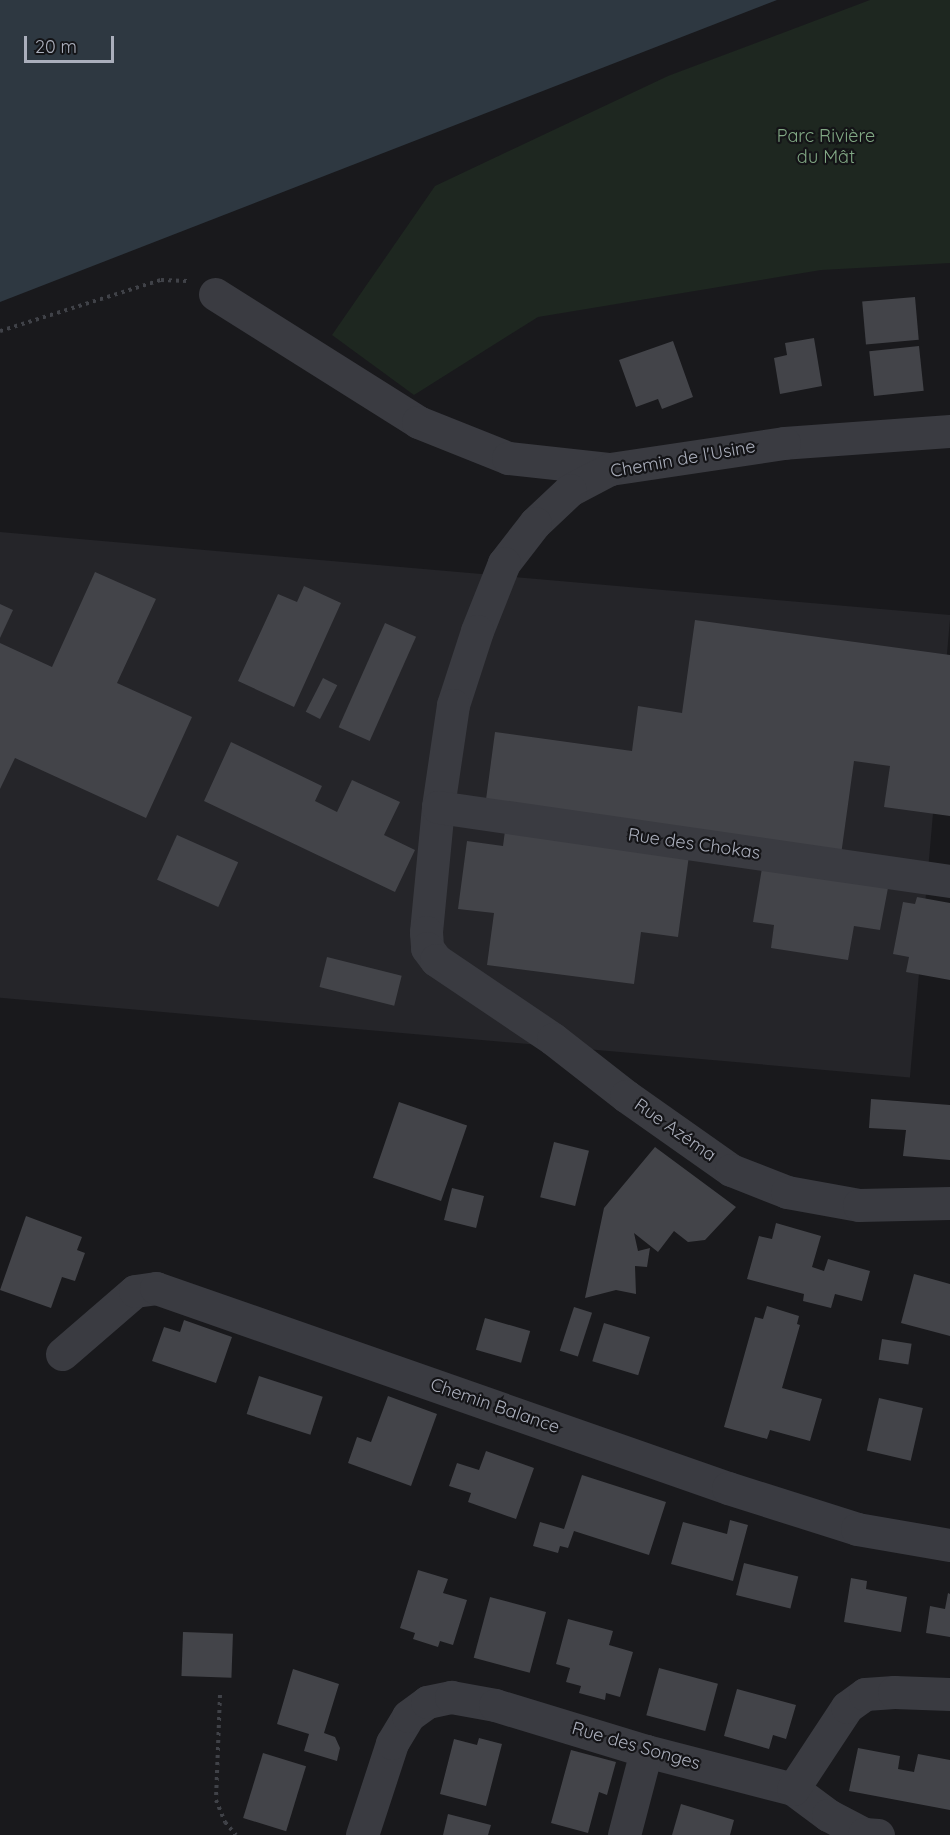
<!DOCTYPE html>
<meta charset="utf-8">
<style>
body{margin:0}
#map{position:relative;width:950px;height:1835px;overflow:hidden;background:#19191c;font-family:Quicksand,sans-serif}
div>[style]{position:absolute}
[style*='--x']{left:calc(var(--x)*1px);top:calc(var(--y)*1px);width:calc(var(--w)*1px);rotate:calc(var(--a)*1deg)}
.built>*{inset:0;background:#252529;transform-origin:0 0}
.green>*{inset:0;background:#1e2720}
.water>*{inset:0;background:#2e3841}
.building>*{inset:0;background:#434449;transform-origin:0 0}
.path>*{height:4px;margin-top:-2px;transform-origin:0;background:repeating-linear-gradient(90deg,#404248 0 3px,transparent 0 7.5px)}
.minor>*{height:33px;margin:-16.5px;padding:0 16.5px;transform-origin:16.5px;border-radius:16.5px;background:#3a3b41}
span{translate:-50% -50%;white-space:nowrap;text-align:center;line-height:1.15;-webkit-text-stroke:4.5px #141417;paint-order:stroke}
.park-label{font-size:18px;color:#81a884}
.street-label{font-size:18px;color:#abafbc}
.scale{position:absolute;left:24px;top:36px;width:90px;height:27px;box-sizing:border-box;border:3px solid #abafbc;border-top:0;padding-left:8px;font-size:18px;line-height:21px;white-space:nowrap;color:#abafbc;-webkit-text-stroke:4px #141417;paint-order:stroke}
</style>
<div id="map">
<div class="built">
<div style="left:0;top:532px;width:954px;height:464px;rotate:5deg"></div>
</div>
<div class="green">
<div style="clip-path:polygon(870px 0,950px 0,950px 263px,821px 270px,538px 317px,414px 395px,332px 335px,435px 186px,668px 76px)"></div>
</div>
<div class="water">
<div style="clip-path:polygon(0 0,777px 0,0 302px)"></div>
</div>
<div class="building">
<div style="left:915px;top:297px;width:43px;height:53px;rotate:85deg"></div>
<div style="clip-path:polygon(814px 338px,822px 386px,780px 394px,774px 358px,787px 355px,785px 343px)"></div>
<div style="clip-path:polygon(673px 341px,693px 397px,662px 409px,658px 399px,636px 407px,619px 360px)"></div>
<div style="left:919px;top:346px;width:45px;height:50px;rotate:84deg"></div>
<div style="clip-path:polygon(95px 572px,156px 599px,117px 683px,192px 717px,146px 818px,15px 758px,0 789px,0 643px,52px 667px)"></div>
<div style="clip-path:polygon(304px 586px,341px 603px,294px 707px,238px 681px,278px 594px,297px 602px)"></div>
<div style="clip-path:polygon(0 604px,13px 610px,0 638px)"></div>
<div style="clip-path:polygon(695px 620px,950px 655px,950px 816px,884px 807px,890px 766px,854px 761px,841px 855px,485px 807px,495px 732px,632px 751px,638px 706px,682px 713px)"></div>
<div style="left:385px;top:623px;width:34px;height:114px;rotate:24deg"></div>
<div style="left:323px;top:678px;width:16px;height:38px;rotate:27deg"></div>
<div style="clip-path:polygon(231px 742px,322px 786px,315px 801px,337px 812px,352px 780px,400px 802px,384px 835px,415px 850px,395px 892px,204px 801px)"></div>
<div style="clip-path:polygon(506px 823px,690px 848px,678px 937px,641px 932px,634px 984px,487px 965px,494px 913px,458px 909px,467px 841px,503px 846px)"></div>
<div style="left:177px;top:835px;width:67px;height:49px;rotate:24deg"></div>
<div style="clip-path:polygon(762px 868px,888px 888px,880px 930px,854px 926px,848px 960px,771px 948px,774px 925px,753px 922px)"></div>
<div style="clip-path:polygon(917px 897px,950px 903px,950px 980px,906px 972px,909px 957px,893px 954px,903px 902px,915px 904px)"></div>
<div style="left:327px;top:957px;width:77px;height:31px;rotate:14deg"></div>
<div style="clip-path:polygon(871px 1099px,950px 1105px,950px 1160px,903px 1156px,906px 1130px,869px 1128px)"></div>
<div style="left:399px;top:1102px;width:72px;height:80px;rotate:19deg"></div>
<div style="left:554px;top:1142px;width:36px;height:57px;rotate:14deg"></div>
<div style="clip-path:polygon(655px 1147px,736px 1207px,705px 1240px,688px 1242px,674px 1231px,658px 1252px,634px 1233px,638px 1251px,650px 1248px,647px 1267px,635px 1266px,636px 1294px,616px 1290px,585px 1298px,604px 1208px)"></div>
<div style="left:452px;top:1188px;width:33px;height:33px;rotate:14deg"></div>
<div style="clip-path:polygon(26px 1216px,82px 1237px,77px 1250px,85px 1253px,75px 1281px,62px 1277px,51px 1308px,0 1290px)"></div>
<div style="clip-path:polygon(776px 1223px,821px 1236px,812px 1267px,824px 1271px,828px 1259px,870px 1271px,862px 1301px,835px 1294px,831px 1308px,803px 1301px,804px 1294px,747px 1279px,759px 1236px,772px 1239px)"></div>
<div style="clip-path:polygon(914px 1274px,950px 1284px,950px 1336px,901px 1323px)"></div>
<div style="clip-path:polygon(767px 1306px,799px 1316px,797px 1324px,800px 1325px,782px 1388px,822px 1399px,810px 1441px,770px 1430px,767px 1439px,724px 1427px,755px 1317px,763px 1319px)"></div>
<div style="left:574px;top:1307px;width:19px;height:46px;rotate:18deg"></div>
<div style="left:485px;top:1318px;width:47px;height:33px;rotate:16deg"></div>
<div style="clip-path:polygon(184px 1320px,232px 1337px,216px 1383px,152px 1361px,164px 1327px,180px 1332px)"></div>
<div style="left:604px;top:1323px;width:48px;height:40px;rotate:17deg"></div>
<div style="left:882px;top:1339px;width:30px;height:21px;rotate:9deg"></div>
<div style="left:259px;top:1376px;width:67px;height:40px;rotate:18deg"></div>
<div style="clip-path:polygon(388px 1396px,437px 1414px,411px 1486px,348px 1463px,357px 1437px,371px 1442px)"></div>
<div style="left:879px;top:1398px;width:45px;height:54px;rotate:13deg"></div>
<div style="clip-path:polygon(486px 1451px,534px 1468px,516px 1519px,468px 1502px,471px 1493px,449px 1486px,457px 1463px,479px 1470px)"></div>
<div style="clip-path:polygon(582px 1475px,666px 1502px,649px 1555px,574px 1531px,568px 1548px,560px 1546px,558px 1553px,533px 1546px,540px 1522px,564px 1529px)"></div>
<div style="clip-path:polygon(730px 1520px,748px 1525px,733px 1581px,671px 1564px,683px 1522px,727px 1534px)"></div>
<div style="left:744px;top:1563px;width:56px;height:33px;rotate:14deg"></div>
<div style="clip-path:polygon(418px 1570px,448px 1579px,443px 1593px,467px 1600px,453px 1645px,440px 1641px,438px 1647px,413px 1639px,415px 1633px,400px 1628px)"></div>
<div style="clip-path:polygon(851px 1578px,867px 1581px,866px 1589px,907px 1597px,901px 1632px,844px 1622px)"></div>
<div style="clip-path:polygon(948px 1593px,950px 1594px,950px 1637px,926px 1633px,930px 1606px,945px 1609px)"></div>
<div style="left:490px;top:1597px;width:58px;height:63px;rotate:15deg"></div>
<div style="clip-path:polygon(568px 1619px,613px 1631px,609px 1645px,633px 1652px,620px 1697px,606px 1693px,605px 1700px,579px 1693px,581px 1686px,566px 1682px,570px 1668px,556px 1664px)"></div>
<div style="left:183px;top:1632px;width:50px;height:44px;rotate:2deg"></div>
<div style="left:659px;top:1668px;width:61px;height:49px;rotate:15deg"></div>
<div style="clip-path:polygon(293px 1669px,339px 1684px,324px 1733px,335px 1737px,340px 1748px,337px 1761px,304px 1751px,309px 1734px,277px 1724px)"></div>
<div style="clip-path:polygon(737px 1689px,796px 1705px,786px 1739px,773px 1735px,769px 1749px,724px 1736px)"></div>
<div style="clip-path:polygon(479px 1738px,502px 1744px,486px 1806px,440px 1794px,454px 1739px,477px 1745px)"></div>
<div style="clip-path:polygon(858px 1748px,900px 1756px,898px 1769px,914px 1772px,918px 1754px,950px 1760px,950px 1810px,849px 1791px)"></div>
<div style="clip-path:polygon(571px 1750px,616px 1762px,607px 1795px,599px 1792px,588px 1833px,551px 1823px)"></div>
<div style="left:263px;top:1753px;width:45px;height:68px;rotate:17deg"></div>
<div style="clip-path:polygon(681px 1804px,734px 1820px,730px 1835px,672px 1835px)"></div>
<div style="clip-path:polygon(448px 1814px,491px 1825px,488px 1835px,443px 1835px)"></div>
</div>
<div class="path">
<div style="--x:0;--y:331;--w:169;--a:-17.6"></div>
<div style="--x:161;--y:280;--w:26;--a:2"></div>
<div style="--x:220;--y:1695;--w:105;--a:92.2"></div>
<div style="--x:216;--y:1800;--w:24;--a:68"></div>
<div style="--x:225;--y:1822;--w:17;--a:50"></div>
</div>
<div class="minor">
<div style="--x:215;--y:294;--w:240;--a:32.2"></div>
<div style="--x:418;--y:422;--w:97;--a:21.8"></div>
<div style="--x:508;--y:458;--w:103;--a:6.2"></div>
<div style="--x:950;--y:431;--w:166;--a:175.9"></div>
<div style="--x:784;--y:443;--w:176;--a:171.5"></div>
<div style="--x:610;--y:469;--w:45;--a:152.3"></div>
<div style="--x:570;--y:490;--w:48;--a:136.7"></div>
<div style="--x:535;--y:523;--w:51;--a:127.8"></div>
<div style="--x:504;--y:563;--w:73;--a:111.7"></div>
<div style="--x:477;--y:631;--w:78;--a:108"></div>
<div style="--x:453;--y:705;--w:103;--a:98.4"></div>
<div style="--x:438;--y:807;--w:126;--a:95.5"></div>
<div style="--x:426;--y:932;--w:16;--a:86"></div>
<div style="--x:427;--y:948;--w:15;--a:53"></div>
<div style="--x:436;--y:960;--w:141;--a:34"></div>
<div style="--x:553;--y:1039;--w:93;--a:38"></div>
<div style="--x:626;--y:1096;--w:128;--a:35.2"></div>
<div style="--x:731;--y:1170;--w:60;--a:21.4"></div>
<div style="--x:787;--y:1192;--w:73;--a:10.2"></div>
<div style="--x:859;--y:1205;--w:91;--a:-1.3"></div>
<div style="--x:438;--y:807;--w:517;--a:8.22"></div>
<div style="--x:62;--y:1354;--w:96;--a:-40.8"></div>
<div style="--x:135;--y:1291;--w:21;--a:-8"></div>
<div style="--x:156;--y:1288;--w:606;--a:19.27"></div>
<div style="--x:728;--y:1488;--w:135;--a:17.6"></div>
<div style="--x:857;--y:1529;--w:94;--a:9.8"></div>
<div style="--x:793;--y:1789;--w:44;--a:36.6"></div>
<div style="--x:828;--y:1815;--w:41;--a:27.8"></div>
<div style="--x:864;--y:1834;--w:14;--a:4"></div>
<div style="--x:362;--y:1835;--w:97;--a:-71.9"></div>
<div style="--x:392;--y:1743;--w:31;--a:-59"></div>
<div style="--x:408;--y:1716;--w:24;--a:-36"></div>
<div style="--x:427;--y:1702;--w:25;--a:-12"></div>
<div style="--x:451;--y:1697;--w:45;--a:10.3"></div>
<div style="--x:495;--y:1705;--w:158;--a:16.9"></div>
<div style="--x:646;--y:1751;--w:152;--a:14.5"></div>
<div style="--x:793;--y:1789;--w:98;--a:-56.6"></div>
<div style="--x:847;--y:1707;--w:22;--a:-36"></div>
<div style="--x:865;--y:1694;--w:29;--a:-4"></div>
<div style="--x:894;--y:1692;--w:56;--a:2"></div>
<div style="--x:624;--y:1835;--w:87;--a:-75.3"></div>
</div>
<div class="park-label">
<span style="left:826px;top:147px">Parc Rivière<br>du Mât</span>
</div>
<div class="street-label">
<span style="left:683px;top:459px;rotate:-10deg">Chemin de l'Usine</span>
<span style="left:694px;top:844px;rotate:8deg">Rue des Chokas</span>
<span style="left:675px;top:1130px;rotate:35deg">Rue Azéma</span>
<span style="left:495px;top:1406px;rotate:19deg">Chemin Balance</span>
<span style="left:636px;top:1746px;rotate:16deg">Rue des Songes</span>
</div>
<div class="scale">20 m</div>
</div>
